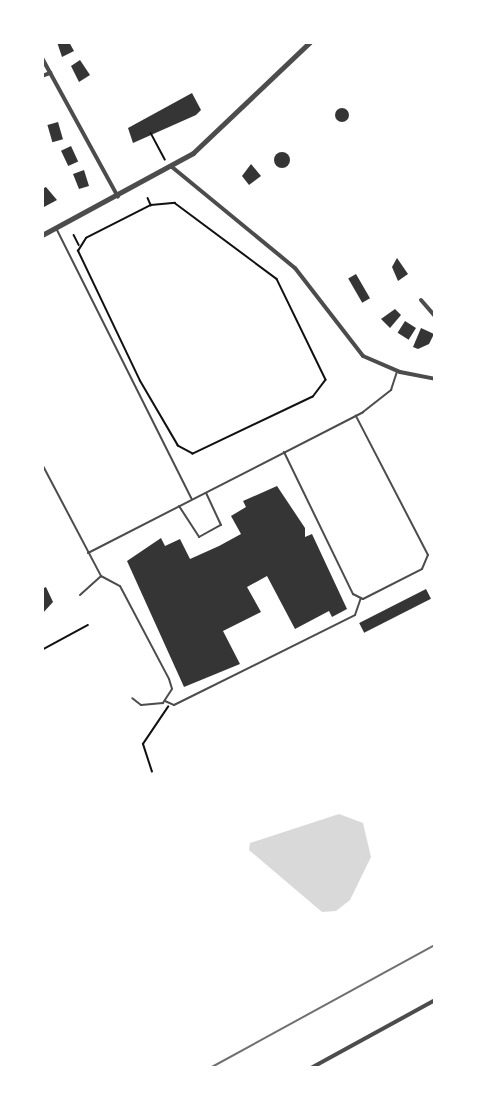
<!DOCTYPE html>
<style>
body{margin:0}
#map{position:relative;width:477px;height:1110px;overflow:hidden;background:#fff;font-family:Poppins,sans-serif}
div>[style]{position:absolute}
[style*='--x']{left:calc(var(--x)*1px);top:calc(var(--y)*1px);width:calc(var(--w)*1px);rotate:calc(var(--a)*1deg)}
.water>*{inset:0;background:#d9d9d9}
.building>*{inset:0;background:#353535;transform-origin:0 0}
.round{border-radius:50%}
.path>*{height:1.5px;margin:-0.75px;padding:0 0.75px;transform-origin:0.75px;border-radius:0.75px;background:#111}
.service>*{height:2px;margin:-1px;padding:0 1px;transform-origin:1px;border-radius:1px;background:#4c4c4c}
.minor>*{height:4px;margin:-2px;padding:0 2px;transform-origin:2px;border-radius:2px;background:#4c4c4c}
.tertiary>*{height:5px;margin:-2.5px;padding:0 2.5px;transform-origin:2.5px;border-radius:2.5px;background:#4c4c4c}
.rail>*{height:2px;margin:-1px;padding:0 1px;transform-origin:1px;border-radius:1px;background:#707070}
span{translate:-50% -50%;white-space:nowrap;text-align:center;line-height:1.15;-webkit-text-stroke:4.5px #fff;paint-order:stroke}
.frame{position:absolute;inset:0;border:44px solid #fff;pointer-events:none}
</style>
<div id="map">
<div class="water">
<div style="clip-path:polygon(339px 814px,363px 823px,371px 857px,350px 900px,336px 911px,322px 912px,249px 850px,250px 843px)"></div>
</div>
<div class="building">
<div style="clip-path:polygon(57px 42px,69px 42px,74px 51px,62px 57px)"></div>
<div style="clip-path:polygon(80px 60px,90px 75px,79px 82px,71px 66px)"></div>
<div style="clip-path:polygon(192px 93px,201px 110px,196px 115px,133px 143px,128px 128px)"></div>
<div class="round" style="left:335px;top:108px;width:14px;height:14px"></div>
<div style="left:58px;top:122px;width:18px;height:11px;rotate:74deg"></div>
<div style="left:71px;top:146px;width:17px;height:11px;rotate:65deg"></div>
<div class="round" style="left:274px;top:152px;width:16px;height:16px"></div>
<div style="clip-path:polygon(251px 164px,261px 176px,249px 185px,242px 176px)"></div>
<div style="clip-path:polygon(84px 170px,89px 186px,79px 189px,73px 174px)"></div>
<div style="clip-path:polygon(46px 187px,57px 200px,44px 207px,42px 189px)"></div>
<div style="clip-path:polygon(397px 258px,408px 274px,398px 281px,392px 267px)"></div>
<div style="left:356px;top:274px;width:28px;height:9px;rotate:60deg"></div>
<div style="clip-path:polygon(395px 309px,401px 315px,390px 328px,381px 319px)"></div>
<div style="left:405px;top:321px;width:13px;height:14px;rotate:32deg"></div>
<div style="clip-path:polygon(421px 328px,434px 334px,429px 344px,418px 349px,413px 347px)"></div>
<div style="clip-path:polygon(277px 486px,305px 528px,305px 537px,312px 534px,347px 609px,332px 617px,329px 611px,295px 629px,267px 576px,247px 587px,261px 612px,223px 631px,240px 664px,184px 687px,127px 561px,161px 538px,165px 546px,180px 539px,190px 559px,219px 546px,241px 534px,231px 516px,246px 507px,243px 501px)"></div>
<div style="clip-path:polygon(46px 587px,53px 602px,42px 614px,42px 589px)"></div>
<div style="left:426px;top:589px;width:11px;height:75px;rotate:63deg"></div>
</div>
<div class="path">
<div style="--x:151;--y:133;--w:30;--a:62"></div>
<div style="--x:148;--y:198;--w:8;--a:67"></div>
<div style="--x:175;--y:203;--w:127;--a:36.7"></div>
<div style="--x:277;--y:279;--w:112;--a:64.1"></div>
<div style="--x:326;--y:380;--w:21;--a:127"></div>
<div style="--x:313;--y:397;--w:133;--a:154.6"></div>
<div style="--x:193;--y:454;--w:17;--a:-152"></div>
<div style="--x:178;--y:446;--w:75;--a:-120.3"></div>
<div style="--x:140;--y:381;--w:144;--a:-115.5"></div>
<div style="--x:78;--y:251;--w:15;--a:-58"></div>
<div style="--x:86;--y:238;--w:73;--a:-26.9"></div>
<div style="--x:151;--y:205;--w:24;--a:-5"></div>
<div style="--x:74;--y:235;--w:11;--a:63"></div>
<div style="--x:42;--y:650;--w:52;--a:-28.5"></div>
<div style="--x:152;--y:772;--w:29;--a:-108"></div>
<div style="--x:143;--y:744;--w:45;--a:-56"></div>
</div>
<div class="service">
<div style="--x:56;--y:228;--w:303;--a:63.4"></div>
<div style="--x:284;--y:452;--w:158;--a:64.1"></div>
<div style="--x:353;--y:594;--w:11;--a:27"></div>
<div style="--x:363;--y:599;--w:66;--a:-27"></div>
<div style="--x:422;--y:569;--w:15;--a:-67"></div>
<div style="--x:428;--y:555;--w:157;--a:-117.4"></div>
<div style="--x:42;--y:464;--w:127;--a:62.2"></div>
<div style="--x:101;--y:576;--w:21;--a:28"></div>
<div style="--x:120;--y:586;--w:105;--a:62.2"></div>
<div style="--x:169;--y:679;--w:10;--a:73"></div>
<div style="--x:172;--y:689;--w:17;--a:123"></div>
<div style="--x:163;--y:703;--w:22;--a:175"></div>
<div style="--x:141;--y:705;--w:11;--a:-142"></div>
<div style="--x:179;--y:506;--w:37;--a:57"></div>
<div style="--x:199;--y:537;--w:25;--a:-29"></div>
<div style="--x:221;--y:525;--w:35;--a:-115"></div>
<div style="--x:88;--y:553;--w:309;--a:-27.1"></div>
<div style="--x:363;--y:412;--w:36;--a:-38"></div>
<div style="--x:391;--y:390;--w:20;--a:-72"></div>
<div style="--x:80;--y:595;--w:28;--a:-42"></div>
<div style="--x:165;--y:701;--w:10;--a:24"></div>
<div style="--x:174;--y:705;--w:202;--a:-26.4"></div>
<div style="--x:355;--y:615;--w:18;--a:-71"></div>
</div>
<div class="minor">
<div style="--x:42;--y:58;--w:158;--a:61.3"></div>
<div style="--x:42;--y:76;--w:9;--a:-21"></div>
<div style="--x:172;--y:167;--w:159;--a:39.4"></div>
<div style="--x:295;--y:268;--w:111;--a:52.3"></div>
<div style="--x:363;--y:356;--w:40;--a:23.4"></div>
<div style="--x:400;--y:372;--w:36;--a:11"></div>
<div style="--x:421;--y:300;--w:21;--a:49"></div>
<div style="--x:311;--y:1068;--w:141;--a:-28.7"></div>
</div>
<div class="tertiary">
<div style="--x:42;--y:235;--w:172;--a:-28.5"></div>
<div style="--x:193;--y:153;--w:161;--a:-43.5"></div>
</div>
<div class="rail">
<div style="--x:210;--y:1068;--w:256;--a:-28.7"></div>
</div>
<div class="frame"></div>
</div>
